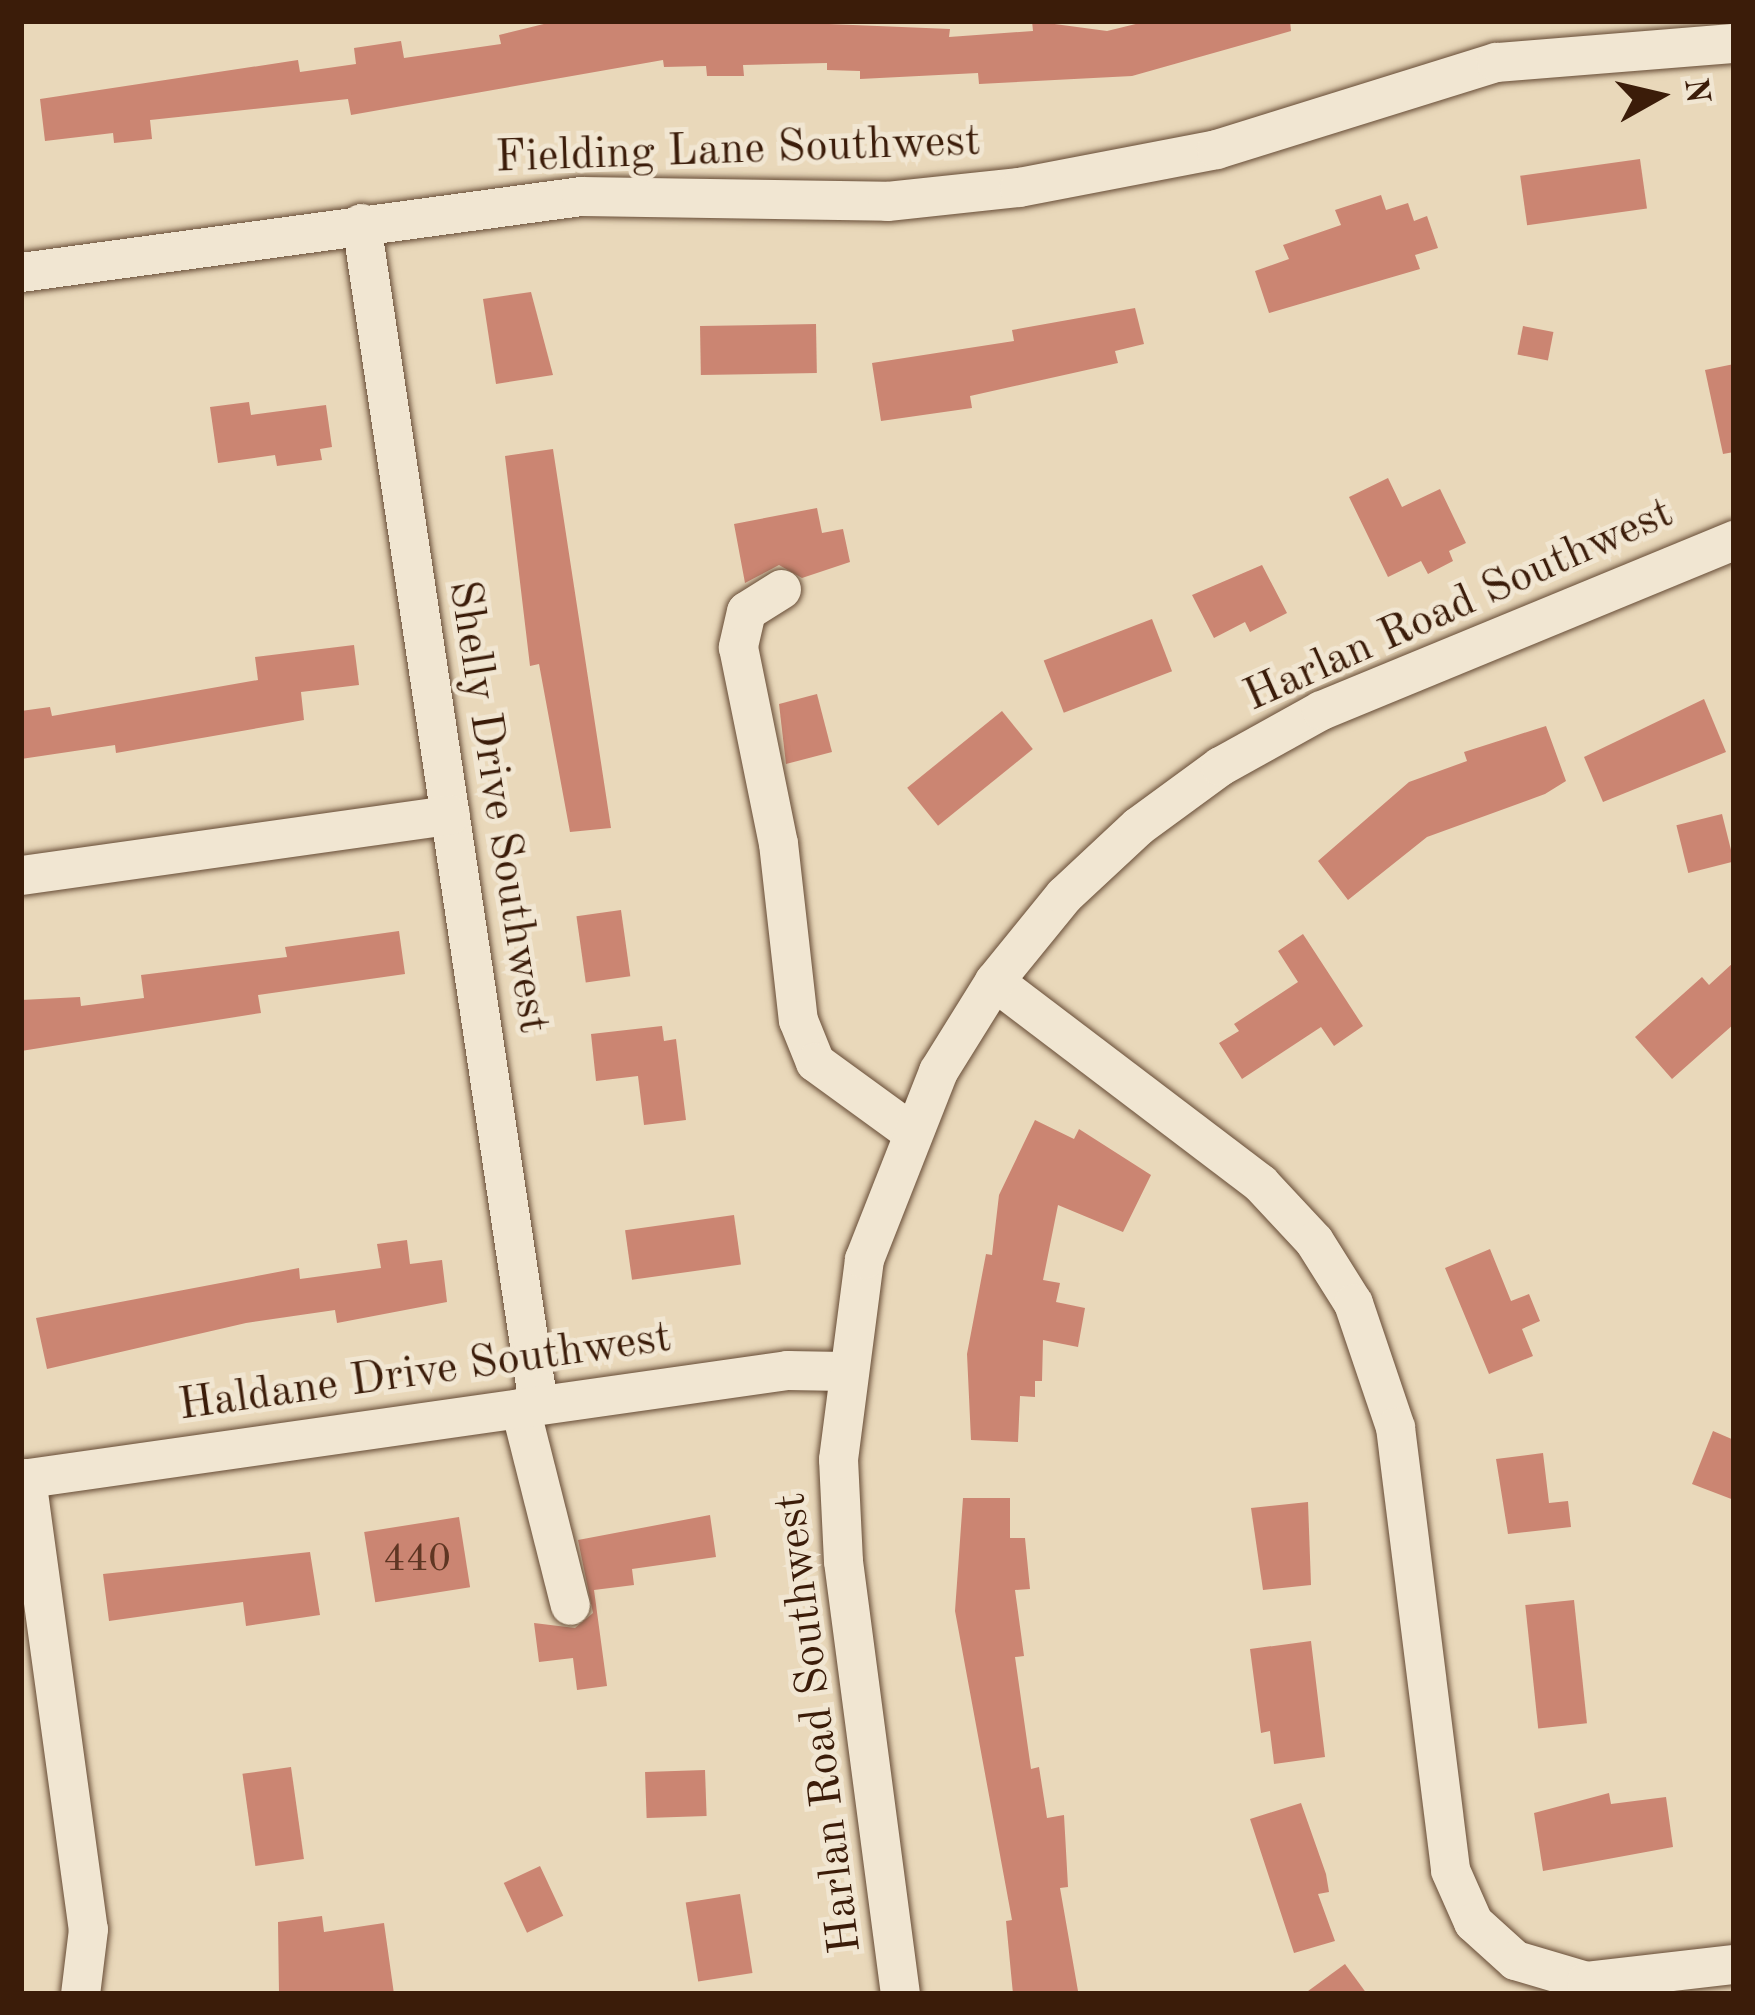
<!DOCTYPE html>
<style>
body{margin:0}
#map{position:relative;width:1755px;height:2015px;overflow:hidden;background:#e9d8ba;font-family:"Old Standard TT",serif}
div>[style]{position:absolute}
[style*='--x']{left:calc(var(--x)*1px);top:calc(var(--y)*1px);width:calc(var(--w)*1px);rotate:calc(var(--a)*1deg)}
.building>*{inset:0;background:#cb8572;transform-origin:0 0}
.roads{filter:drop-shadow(0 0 3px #664b35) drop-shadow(0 0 3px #664b35)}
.minor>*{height:39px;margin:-19.5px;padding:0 19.5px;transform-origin:19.5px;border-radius:19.5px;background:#f1e6d2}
span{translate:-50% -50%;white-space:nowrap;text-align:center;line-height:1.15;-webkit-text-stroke:10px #f1e6d2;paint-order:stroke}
.number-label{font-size:39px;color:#5f3623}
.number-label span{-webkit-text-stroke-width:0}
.street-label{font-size:45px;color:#3b1c09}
.frame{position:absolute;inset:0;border:24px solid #3b1c09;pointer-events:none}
.north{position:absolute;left:1599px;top:36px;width:120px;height:120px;-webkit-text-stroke:9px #f1e6d2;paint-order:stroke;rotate:82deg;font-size:33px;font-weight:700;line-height:48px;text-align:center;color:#3b1c09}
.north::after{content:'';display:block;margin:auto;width:42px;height:54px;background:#3b1c09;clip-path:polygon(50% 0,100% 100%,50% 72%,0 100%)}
</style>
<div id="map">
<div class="building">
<div style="clip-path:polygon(556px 21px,758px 21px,950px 29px,949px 37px,1033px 31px,1032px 21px,1107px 31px,1148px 21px,1290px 21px,1291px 31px,1132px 76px,979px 84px,978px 73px,860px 79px,860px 71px,827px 70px,827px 63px,743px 65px,744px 76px,707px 76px,706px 66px,664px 67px,663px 60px,351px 115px,348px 99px,150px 120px,152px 139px,114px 143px,113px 133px,45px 141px,40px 99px,298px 60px,300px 72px,356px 64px,354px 48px,401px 41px,404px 58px,501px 44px,499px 35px)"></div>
<div style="left:1640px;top:159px;width:50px;height:121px;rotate:82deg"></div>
<div style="clip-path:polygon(1381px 195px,1386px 210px,1408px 203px,1414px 221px,1427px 216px,1438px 248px,1415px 255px,1420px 269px,1269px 313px,1255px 271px,1289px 259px,1283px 245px,1341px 225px,1335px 210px)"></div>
<div style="clip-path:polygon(531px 292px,553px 375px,496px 384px,483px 299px)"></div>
<div style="clip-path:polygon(1135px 308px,1144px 344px,1115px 351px,1118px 363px,970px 396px,972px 408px,881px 421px,872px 363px,1014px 341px,1012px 330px)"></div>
<div style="left:816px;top:324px;width:49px;height:116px;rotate:89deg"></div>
<div style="left:1523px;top:326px;width:31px;height:29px;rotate:11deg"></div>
<div style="clip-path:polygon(1734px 364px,1734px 452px,1723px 454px,1705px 370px)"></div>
<div style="clip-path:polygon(249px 402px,251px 415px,326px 405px,332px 447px,320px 449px,322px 460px,277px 466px,275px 455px,218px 463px,210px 407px)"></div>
<div style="clip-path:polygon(553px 449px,611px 828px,570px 832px,539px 664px,530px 666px,505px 456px)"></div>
<div style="clip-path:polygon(1388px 478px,1402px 507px,1440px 489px,1466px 543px,1449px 551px,1453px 561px,1428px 574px,1421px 561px,1388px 577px,1349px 497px)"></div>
<div style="clip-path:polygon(817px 508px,822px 533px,843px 529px,850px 562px,802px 578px,779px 565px,745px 583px,734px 524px)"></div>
<div style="clip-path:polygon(1262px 565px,1287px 613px,1250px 632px,1245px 622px,1214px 638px,1192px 595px)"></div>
<div style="left:1152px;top:619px;width:56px;height:116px;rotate:69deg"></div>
<div style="clip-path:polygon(354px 645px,359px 685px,301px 692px,304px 720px,116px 753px,115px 745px,21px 759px,21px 711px,50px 707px,52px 716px,258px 680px,255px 657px)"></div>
<div style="clip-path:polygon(817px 694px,832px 752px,786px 764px,779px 704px)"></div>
<div style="clip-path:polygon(1704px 699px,1726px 752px,1603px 802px,1584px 757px)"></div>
<div style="left:1002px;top:711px;width:49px;height:122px;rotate:51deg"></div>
<div style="clip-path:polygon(1546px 726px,1566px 781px,1545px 794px,1427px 837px,1348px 900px,1318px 861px,1409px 782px,1467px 761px,1464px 752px)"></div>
<div style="left:1722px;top:814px;width:49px;height:47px;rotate:76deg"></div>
<div style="left:621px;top:910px;width:67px;height:45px;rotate:82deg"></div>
<div style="clip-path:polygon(399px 931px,405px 974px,258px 995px,261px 1013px,21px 1051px,21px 1000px,80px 997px,81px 1006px,144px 998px,141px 975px,287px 957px,285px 947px)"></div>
<div style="clip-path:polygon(1303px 934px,1363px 1026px,1334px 1046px,1321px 1027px,1242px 1079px,1219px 1043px,1239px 1031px,1234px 1024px,1298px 982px,1278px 951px)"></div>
<div style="clip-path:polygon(1734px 962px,1734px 1024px,1672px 1079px,1635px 1037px,1702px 977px,1709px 985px)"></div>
<div style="clip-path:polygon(662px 1026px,664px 1041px,676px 1039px,686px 1120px,644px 1125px,638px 1076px,596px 1081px,591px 1034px)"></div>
<div style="clip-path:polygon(1035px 1120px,1074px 1139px,1079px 1129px,1151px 1175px,1123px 1232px,1058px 1205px,1043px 1280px,1060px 1283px,1056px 1302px,1085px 1308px,1078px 1347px,1043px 1340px,1042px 1381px,1035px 1381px,1035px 1397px,1020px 1396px,1018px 1442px,971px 1440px,967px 1354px,986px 1254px,992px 1255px,999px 1195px)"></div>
<div style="left:734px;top:1215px;width:50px;height:110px;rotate:82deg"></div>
<div style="clip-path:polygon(407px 1240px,410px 1264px,442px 1260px,447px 1302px,337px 1323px,335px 1310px,246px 1323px,47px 1369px,36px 1318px,299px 1268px,300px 1279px,381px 1268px,377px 1244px)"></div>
<div style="clip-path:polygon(1490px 1249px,1511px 1301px,1529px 1294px,1540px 1321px,1522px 1329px,1533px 1356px,1489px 1374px,1445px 1268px)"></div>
<div style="clip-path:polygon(1713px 1431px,1734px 1440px,1734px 1500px,1692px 1484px)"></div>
<div style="clip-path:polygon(1543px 1453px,1549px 1503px,1568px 1501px,1571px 1527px,1508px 1534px,1496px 1459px)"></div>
<div style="clip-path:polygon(963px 1498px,1010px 1498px,1010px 1538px,1025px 1538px,1030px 1589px,1015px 1590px,1024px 1656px,1015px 1657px,1031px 1769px,1039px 1767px,1047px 1818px,1064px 1815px,1068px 1887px,1060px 1888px,1078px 1991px,1071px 1994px,1013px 1994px,1006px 1921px,1012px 1920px,955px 1611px)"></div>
<div style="clip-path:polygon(1308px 1502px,1311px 1585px,1263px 1590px,1251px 1508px)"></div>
<div style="clip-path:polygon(710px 1515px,716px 1557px,632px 1569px,634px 1585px,594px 1590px,607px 1686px,577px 1690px,573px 1658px,539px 1662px,534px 1623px,575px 1628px,593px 1613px,578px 1540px)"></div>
<div style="left:459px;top:1517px;width:71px;height:96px;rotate:81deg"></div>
<div style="clip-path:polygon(310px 1552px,320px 1615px,246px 1626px,243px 1602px,109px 1621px,103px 1574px)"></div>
<div style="left:1574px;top:1600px;width:124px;height:49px;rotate:84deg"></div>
<div style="clip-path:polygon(1311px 1641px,1325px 1757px,1274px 1764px,1270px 1731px,1261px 1733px,1250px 1649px)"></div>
<div style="left:291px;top:1767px;width:93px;height:49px;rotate:82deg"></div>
<div style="left:705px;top:1770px;width:46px;height:60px;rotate:88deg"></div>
<div style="clip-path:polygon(1609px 1793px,1611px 1804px,1666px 1797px,1673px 1847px,1543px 1871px,1534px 1813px)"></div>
<div style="clip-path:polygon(1301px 1803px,1326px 1874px,1329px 1892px,1318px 1894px,1335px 1941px,1294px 1953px,1250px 1819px)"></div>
<div style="left:540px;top:1866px;width:55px;height:40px;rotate:65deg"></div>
<div style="left:740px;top:1894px;width:80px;height:55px;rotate:81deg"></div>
<div style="clip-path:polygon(322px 1916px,324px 1932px,384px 1923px,394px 1994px,279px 1994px,278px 1922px)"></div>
<div style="clip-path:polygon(1345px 1964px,1367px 1994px,1304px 1994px)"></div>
</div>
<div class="roads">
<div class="minor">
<div style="--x:361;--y:223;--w:1195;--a:81.48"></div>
<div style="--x:21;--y:272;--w:565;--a:-7.73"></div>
<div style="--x:581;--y:196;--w:306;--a:0.9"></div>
<div style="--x:887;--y:201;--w:133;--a:-6.1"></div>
<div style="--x:1019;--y:187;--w:201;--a:-10.9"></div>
<div style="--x:1216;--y:149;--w:293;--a:-17.3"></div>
<div style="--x:1496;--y:62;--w:239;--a:-4.6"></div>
<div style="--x:781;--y:589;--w:41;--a:147.8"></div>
<div style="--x:746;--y:611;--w:37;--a:103"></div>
<div style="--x:738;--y:647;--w:200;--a:78.5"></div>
<div style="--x:778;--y:843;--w:178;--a:83.6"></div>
<div style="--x:798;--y:1020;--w:45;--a:68"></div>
<div style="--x:815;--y:1062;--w:117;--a:36"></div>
<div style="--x:21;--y:875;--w:433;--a:-8"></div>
<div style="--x:994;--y:981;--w:334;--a:37.2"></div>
<div style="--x:1260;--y:1183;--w:79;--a:47"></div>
<div style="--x:1314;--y:1241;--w:73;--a:57.8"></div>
<div style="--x:1353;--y:1303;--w:131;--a:71.3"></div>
<div style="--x:1395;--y:1427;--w:446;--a:82.9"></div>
<div style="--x:1450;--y:1870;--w:57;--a:66.1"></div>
<div style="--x:1473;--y:1922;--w:57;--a:42.1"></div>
<div style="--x:1515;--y:1960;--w:74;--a:16.5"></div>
<div style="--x:1586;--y:1981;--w:149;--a:-6.6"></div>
<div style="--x:520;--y:1408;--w:203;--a:75.8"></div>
<div style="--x:26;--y:1478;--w:455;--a:82.2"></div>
<div style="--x:88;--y:1929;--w:65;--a:97"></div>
<div style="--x:21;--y:1479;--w:774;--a:-8.1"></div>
<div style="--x:787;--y:1370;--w:57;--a:1"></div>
<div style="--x:900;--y:1994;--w:437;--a:-97.5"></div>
<div style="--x:843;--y:1561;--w:102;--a:-92.8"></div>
<div style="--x:838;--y:1459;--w:202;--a:-82.6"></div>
<div style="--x:864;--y:1259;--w:202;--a:-68.5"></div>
<div style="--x:938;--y:1071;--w:106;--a:-58.1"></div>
<div style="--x:994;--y:981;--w:111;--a:-50.9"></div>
<div style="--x:1064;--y:895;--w:101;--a:-43"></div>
<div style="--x:1138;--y:826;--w:102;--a:-36.2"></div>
<div style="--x:1220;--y:766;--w:115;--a:-29"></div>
<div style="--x:1321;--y:710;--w:447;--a:-22.4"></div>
</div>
</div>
<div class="number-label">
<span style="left:417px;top:1560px">440</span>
</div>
<div class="street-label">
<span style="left:738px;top:151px;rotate:-2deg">Fielding Lane Southwest</span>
<span style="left:1459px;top:606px;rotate:-24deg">Harlan Road Southwest</span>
<span style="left:497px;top:807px;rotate:81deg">Shelly Drive Southwest</span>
<span style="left:425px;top:1373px;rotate:-8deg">Haldane Drive Southwest</span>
<span style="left:820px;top:1723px;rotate:-97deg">Harlan Road Southwest</span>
</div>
<div class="frame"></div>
<div class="north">N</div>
</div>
